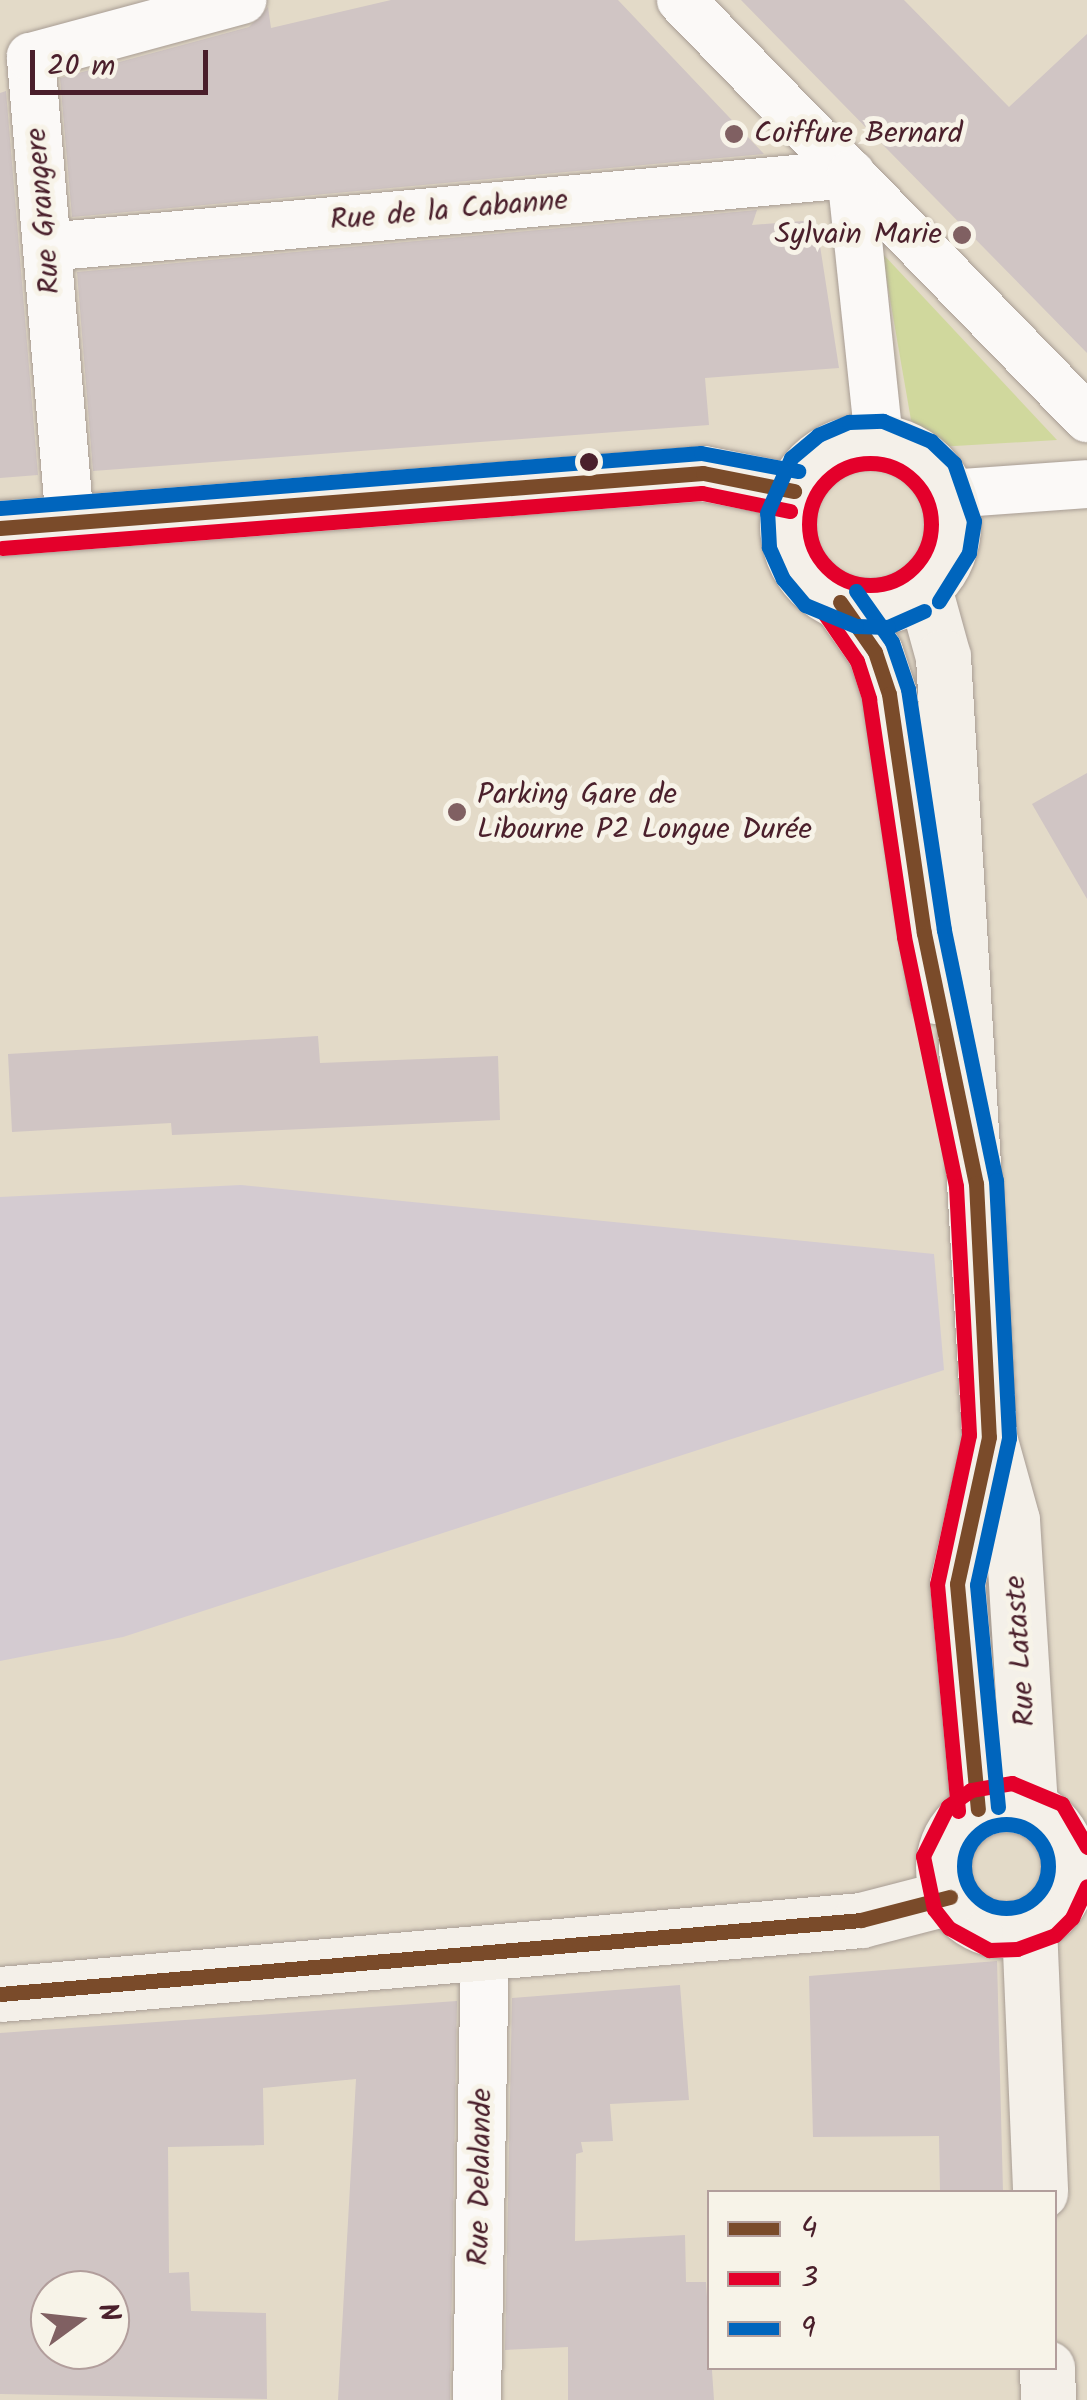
<!DOCTYPE html>
<meta charset="utf-8">
<style>
body{margin:0}
#map{position:relative;width:1087px;height:2400px;overflow:hidden;background:#e3dac8;font-family:Kalam,sans-serif}
div>[style]{position:absolute}
[style*='--x']{left:calc(var(--x)*1px);top:calc(var(--y)*1px);width:calc(var(--w)*1px);rotate:calc(var(--a)*1deg)}
.industrial>*{inset:0;background:#d4cbd1}
.green>*{inset:0;background:#d0d89d}
.building>*{inset:0;background:#d0c5c4}
.roads{filter:drop-shadow(0 0 2px #a89d94) drop-shadow(0 0 2px #a89d94)}
.street>*{height:48px;margin:-24px;padding:0 24px;transform-origin:24px;border-radius:24px;background:#fbf9f7}
.secondary>*{height:55px;margin:-27.5px;padding:0 27.5px;transform-origin:27.5px;border-radius:27.5px;background:#f4f0e9}
.secondary>.ring{margin:-27.5px;padding:0;box-sizing:content-box;background:none;border:55px solid #f4f0e9;border-radius:50%}
.bus-1>*{height:15px;margin:-7.5px;padding:0 7.5px;transform-origin:7.5px;border-radius:7.5px;background:#7a4b2a}
.bus-2>*{height:15px;margin:-7.5px;padding:0 7.5px;transform-origin:7.5px;border-radius:7.5px;background:#e4002b}
.bus-2>.ring{margin:-7.5px;padding:0;box-sizing:content-box;background:none;border:15px solid #e4002b;border-radius:50%}
.bus-3>*{height:15px;margin:-7.5px;padding:0 7.5px;transform-origin:7.5px;border-radius:7.5px;background:#0065bd}
.bus-3>.ring{margin:-7.5px;padding:0;box-sizing:content-box;background:none;border:15px solid #0065bd;border-radius:50%}
.dots>*{width:28px;height:28px;translate:-50% -50%;box-sizing:border-box;border:5px solid #f7f3e8;border-radius:50%}
span{translate:-50% -50%;white-space:nowrap;text-align:center;line-height:1.15;-webkit-text-stroke:10px #f7f3e8;paint-order:stroke}
.poi-label{font-size:30px;color:#4a1f2b}
.left{translate:0 -50%;text-align:left}
.right{translate:-100% -50%;text-align:right}
.street-label{font-size:30px;color:#4a1f2b}
.legend{position:absolute;left:707px;top:2190px;width:350px;height:180px;box-sizing:border-box;background:#f7f3e8;border:2px solid #b29e9c;margin:0;padding:12px 18px;list-style:none;font-size:30px;color:#4a1f2b}
.legend li{display:flex;align-items:center;gap:20px;height:50px}
.legend b{width:50px;border:2px solid #b29e9c}
.north{position:absolute;left:30px;top:2270px;width:100px;height:100px;box-sizing:border-box;background:#f7f3e8;border:2px solid #b29e9c;border-radius:50%;rotate:75deg;font-size:28px;font-weight:700;line-height:40px;text-align:center;color:#4a1f2b}
.north::after{content:'';display:block;margin:auto;width:35px;height:45px;background:#806062;clip-path:polygon(50% 0,100% 100%,50% 72%,0 100%)}
.scale{position:absolute;left:30px;top:50px;width:178px;height:45px;box-sizing:border-box;border:5px solid #4a1f2b;border-top:0;padding-left:12px;font-size:30px;line-height:35px;white-space:nowrap;color:#4a1f2b;-webkit-text-stroke:8px #f7f3e8;paint-order:stroke}
</style>
<div id="map">
<div class="industrial">
<div style="clip-path:polygon(241px 1185px,934px 1254px,944px 1370px,123px 1637px,0 1661px,0 1197px)"></div>
</div>
<div class="green">
<div style="clip-path:polygon(882px 253px,1057px 440px,938px 447px,911px 420px)"></div>
</div>
<div class="building">
<div style="clip-path:polygon(391px 0,618px 0,764px 154px,72px 217px,60px 78px,249px 27px,268px 7px,271px 28px)"></div>
<div style="clip-path:polygon(741px 0,904px 0,1009px 107px,1087px 34px,1087px 353px)"></div>
<div style="clip-path:polygon(6px 91px,38px 475px,0 478px,0 93px)"></div>
<div style="clip-path:polygon(757px 210px,752px 225px,816px 220px,839px 368px,705px 378px,709px 425px,93px 471px,77px 272px)"></div>
<div style="clip-path:polygon(1087px 773px,1087px 899px,1032px 804px)"></div>
<div style="clip-path:polygon(318px 1036px,320px 1063px,498px 1056px,500px 1120px,172px 1135px,171px 1123px,12px 1132px,8px 1054px)"></div>
<div style="clip-path:polygon(997px 1961px,1003px 2192px,940px 2192px,939px 2136px,813px 2137px,809px 1976px)"></div>
<div style="clip-path:polygon(680px 1985px,689px 2100px,610px 2104px,613px 2141px,581px 2142px,583px 2152px,576px 2154px,575px 2241px,685px 2235px,686px 2282px,706px 2282px,714px 2400px,568px 2400px,568px 2347px,505px 2350px,512px 1998px)"></div>
<div style="clip-path:polygon(evenodd,457px 2001px,450px 2400px,338px 2400px,356px 2079px,263px 2088px,264px 2145px,168px 2147px,169px 2273px,189px 2272px,191px 2311px,266px 2313px,267px 2399px,0 2394px,0 2033px,457px 2001px,50px 2290px,110px 2290px,110px 2350px,50px 2350px,50px 2290px)"></div>
</div>
<div class="roads">
<div class="street">
<div style="--x:681;--y:0;--w:583;--a:45.83"></div>
<div style="--x:47;--y:247;--w:807;--a:-5.19"></div>
<div style="--x:851;--y:174;--w:268;--a:84"></div>
<div style="--x:948;--y:494;--w:139;--a:-4.1"></div>
<div style="--x:70;--y:523;--w:468;--a:-94.8"></div>
<div style="--x:31;--y:57;--w:219;--a:-15.1"></div>
<div style="--x:477;--y:2400;--w:446;--a:-89"></div>
</div>
<div class="secondary">
<div class="ring" style="left:787px;top:441px;width:111px;height:111px"></div>
<div style="--x:0;--y:528;--w:705;--a:-4.47"></div>
<div style="--x:703;--y:473;--w:93;--a:11.2"></div>
<div style="--x:924;--y:588;--w:72;--a:74.6"></div>
<div style="--x:943;--y:657;--w:781;--a:86.62"></div>
<div style="--x:989;--y:1437;--w:86;--a:74.5"></div>
<div style="--x:1012;--y:1520;--w:288;--a:86.4"></div>
<div style="--x:840;--y:602;--w:61;--a:55"></div>
<div style="--x:875;--y:652;--w:44;--a:71.6"></div>
<div style="--x:889;--y:694;--w:306;--a:81"></div>
<div class="ring" style="left:943px;top:1804px;width:71px;height:71px"></div>
<div style="--x:978;--y:1809;--w:226;--a:-95.3"></div>
<div style="--x:957;--y:1584;--w:142;--a:-77.4"></div>
<div style="--x:1029;--y:1926;--w:266;--a:87.6"></div>
<div style="--x:0;--y:1994;--w:864;--a:-4.91"></div>
<div style="--x:861;--y:1920;--w:92;--a:-14.5"></div>
<div style="--x:1047;--y:2368;--w:32;--a:88"></div>
</div>
</div>
<div class="bus-1">
<div style="--x:0;--y:528;--w:705;--a:-4.47"></div>
<div style="--x:703;--y:473;--w:93;--a:11.2"></div>
<div style="--x:840;--y:602;--w:61;--a:55"></div>
<div style="--x:875;--y:652;--w:44;--a:71.6"></div>
<div style="--x:889;--y:694;--w:242;--a:81.7"></div>
<div style="--x:924;--y:933;--w:255;--a:78.3"></div>
<div style="--x:976;--y:1183;--w:254;--a:87.1"></div>
<div style="--x:989;--y:1437;--w:150;--a:102.3"></div>
<div style="--x:957;--y:1584;--w:226;--a:84.7"></div>
<div style="--x:0;--y:1994;--w:864;--a:-4.91"></div>
<div style="--x:861;--y:1920;--w:92;--a:-14.5"></div>
</div>
<div class="bus-2">
<div class="ring" style="left:809px;top:463px;width:107px;height:107px"></div>
<div style="--x:2;--y:548;--w:702;--a:-4.49"></div>
<div style="--x:702;--y:493;--w:90;--a:11.6"></div>
<div style="--x:824;--y:613;--w:58;--a:55.5"></div>
<div style="--x:857;--y:661;--w:40;--a:72"></div>
<div style="--x:869;--y:699;--w:241;--a:81.6"></div>
<div style="--x:904;--y:937;--w:254;--a:78.2"></div>
<div style="--x:956;--y:1186;--w:249;--a:87"></div>
<div style="--x:969;--y:1435;--w:152;--a:102.1"></div>
<div style="--x:937;--y:1584;--w:228;--a:84.7"></div>
<div style="--x:1087;--y:1847;--w:50;--a:-120.2"></div>
<div style="--x:1062;--y:1804;--w:54;--a:-157.2"></div>
<div style="--x:1012;--y:1783;--w:42;--a:170.3"></div>
<div style="--x:971;--y:1790;--w:28;--a:145"></div>
<div style="--x:948;--y:1806;--w:56;--a:116.6"></div>
<div style="--x:923;--y:1856;--w:54;--a:78.3"></div>
<div style="--x:934;--y:1909;--w:24;--a:52"></div>
<div style="--x:949;--y:1928;--w:46;--a:28.8"></div>
<div style="--x:989;--y:1950;--w:28;--a:-2"></div>
<div style="--x:1017;--y:1949;--w:40;--a:-20.2"></div>
<div style="--x:1055;--y:1935;--w:24;--a:-45"></div>
<div style="--x:1072;--y:1918;--w:35;--a:-65"></div>
</div>
<div class="bus-3">
<div style="--x:0;--y:508;--w:703;--a:-4.49"></div>
<div style="--x:701;--y:453;--w:99;--a:10.5"></div>
<div style="--x:856;--y:591;--w:62;--a:54.8"></div>
<div style="--x:892;--y:642;--w:50;--a:71.2"></div>
<div style="--x:908;--y:689;--w:244;--a:81.5"></div>
<div style="--x:944;--y:930;--w:255;--a:78.3"></div>
<div style="--x:996;--y:1180;--w:258;--a:87.1"></div>
<div style="--x:1009;--y:1438;--w:150;--a:102.3"></div>
<div style="--x:977;--y:1585;--w:223;--a:84.6"></div>
<div style="--x:924;--y:611;--w:39;--a:156"></div>
<div style="--x:888;--y:627;--w:32;--a:-178"></div>
<div style="--x:856;--y:626;--w:55;--a:-157.6"></div>
<div style="--x:805;--y:605;--w:34;--a:-130"></div>
<div style="--x:783;--y:579;--w:35;--a:-114"></div>
<div style="--x:769;--y:547;--w:34;--a:-93"></div>
<div style="--x:767;--y:513;--w:60;--a:-66.4"></div>
<div style="--x:791;--y:458;--w:35;--a:-40"></div>
<div style="--x:818;--y:435;--w:34;--a:-23"></div>
<div style="--x:849;--y:422;--w:34;--a:-2"></div>
<div style="--x:883;--y:421;--w:52;--a:22.6"></div>
<div style="--x:931;--y:441;--w:32;--a:44"></div>
<div style="--x:954;--y:463;--w:61;--a:71"></div>
<div style="--x:974;--y:521;--w:32;--a:99"></div>
<div style="--x:969;--y:553;--w:57;--a:122"></div>
<div class="ring" style="left:964px;top:1824px;width:69px;height:69px"></div>
</div>
<div class="dots">
<div style="left:734px;top:134px;background:#806062"></div>
<div style="left:962px;top:235px;background:#806062"></div>
<div style="left:589px;top:462px;background:#4a1f2b"></div>
<div style="left:457px;top:812px;background:#806062"></div>
</div>
<div class="poi-label">
<span class="left" style="left:754px;top:134px">Coiffure Bernard</span>
<span class="right" style="left:942px;top:235px">Sylvain Marie</span>
<span class="left" style="left:477px;top:812px">Parking Gare de<br>Libourne P2 Longue Durée</span>
</div>
<div class="street-label">
<span style="left:44px;top:211px;rotate:-95deg">Rue Grangere</span>
<span style="left:449px;top:211px;rotate:-5deg">Rue de la Cabanne</span>
<span style="left:1021px;top:1651px;rotate:-94deg">Rue Lataste</span>
<span style="left:481px;top:2177px;rotate:-89deg">Rue Delalande</span>
</div>
<ul class="legend">
<li><b style="height:12px;background:#7a4b2a"></b>4</li>
<li><b style="height:12px;background:#e4002b"></b>3</li>
<li><b style="height:12px;background:#0065bd"></b>9</li>
</ul>
<div class="north">N</div>
<div class="scale">20 m</div>
</div>
